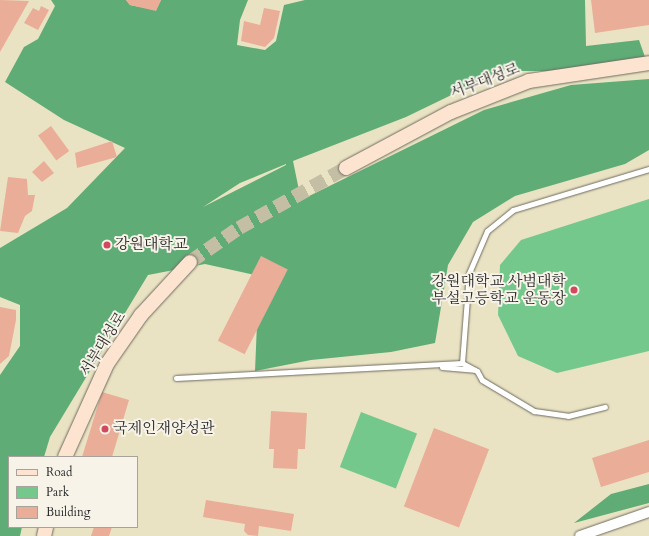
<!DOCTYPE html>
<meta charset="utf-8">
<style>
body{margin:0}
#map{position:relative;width:649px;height:536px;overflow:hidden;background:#eae3c3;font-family:Cardo,"Noto Serif KR",serif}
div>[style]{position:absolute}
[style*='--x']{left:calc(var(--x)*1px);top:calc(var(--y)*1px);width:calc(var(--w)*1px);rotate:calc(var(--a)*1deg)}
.green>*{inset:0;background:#74c88b;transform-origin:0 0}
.forest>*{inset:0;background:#5fac77}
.building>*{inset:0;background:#eaad98;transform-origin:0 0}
.secondary-tunnel>*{height:14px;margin-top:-7px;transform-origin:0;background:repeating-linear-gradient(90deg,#c4bea5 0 14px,transparent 0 21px)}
.roads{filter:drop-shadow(0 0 1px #6e6b60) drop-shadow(0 0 1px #6e6b60)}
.lane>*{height:5px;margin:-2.5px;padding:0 2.5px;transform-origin:2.5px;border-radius:2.5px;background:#fff}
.street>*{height:10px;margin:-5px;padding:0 5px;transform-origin:5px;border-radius:5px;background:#fff}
.secondary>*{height:14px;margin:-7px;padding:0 7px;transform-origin:7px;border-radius:7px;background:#fde4d1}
.dots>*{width:11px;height:11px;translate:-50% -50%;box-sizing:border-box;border:2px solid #f7f3e8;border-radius:50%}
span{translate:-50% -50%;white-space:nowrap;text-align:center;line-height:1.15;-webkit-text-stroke:4px #f7f3e8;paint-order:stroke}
.street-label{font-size:15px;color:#2b2b2b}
.poi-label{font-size:15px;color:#2b2b2b}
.left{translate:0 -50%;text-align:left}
.right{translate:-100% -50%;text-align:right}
.legend{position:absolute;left:8px;top:456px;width:130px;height:72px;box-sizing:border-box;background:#f7f3e8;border:1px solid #a5a39c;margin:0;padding:5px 7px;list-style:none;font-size:12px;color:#2b2b2b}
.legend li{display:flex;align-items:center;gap:8px;height:20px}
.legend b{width:20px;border:1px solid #a5a39c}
</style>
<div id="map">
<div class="green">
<div style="clip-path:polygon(649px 199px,649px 351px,557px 373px,518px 356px,498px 315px,500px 265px,521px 240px)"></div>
<div style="left:361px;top:412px;width:60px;height:59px;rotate:21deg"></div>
</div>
<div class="forest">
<div style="clip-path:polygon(evenodd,51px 0,126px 0,130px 5px,156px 10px,161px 0,248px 0,240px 20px,237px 45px,265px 50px,276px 41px,284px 5px,305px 0,585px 0,586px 46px,639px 40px,645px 57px,557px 71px,501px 71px,406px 117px,293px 161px,301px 200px,484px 110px,571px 85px,649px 79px,649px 150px,625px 164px,515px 196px,473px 222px,448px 265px,435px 343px,391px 352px,311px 360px,255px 371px,259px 276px,205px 264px,148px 275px,50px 437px,44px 457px,9px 457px,9px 527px,22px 527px,20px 536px,0 536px,0 375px,20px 346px,20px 305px,0 297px,0 248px,67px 208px,125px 148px,64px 120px,5px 82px,24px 47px,38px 39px,55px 6px,51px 0,286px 164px,286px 165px,203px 207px,240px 183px,286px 164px)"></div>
<div style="clip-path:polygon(649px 484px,649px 503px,574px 523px,611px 494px)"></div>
</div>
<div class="building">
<div style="clip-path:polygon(0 0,29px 1px,0 52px)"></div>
<div style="clip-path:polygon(126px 0,161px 0,156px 11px,130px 5px)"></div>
<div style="clip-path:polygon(591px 0,649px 0,649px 25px,595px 33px)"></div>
<div style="clip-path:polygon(41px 6px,49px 10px,38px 30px,24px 23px,33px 8px,39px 11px)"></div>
<div style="clip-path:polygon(264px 8px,280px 11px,274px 38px,265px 47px,241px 41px,244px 21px,260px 25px)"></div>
<div style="left:51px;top:126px;width:31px;height:16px;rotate:54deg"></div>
<div style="clip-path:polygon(112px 141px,117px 157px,77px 168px,75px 153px)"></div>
<div style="clip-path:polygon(44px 161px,54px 173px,42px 182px,32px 172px)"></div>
<div style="clip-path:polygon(8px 177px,27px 179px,28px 195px,35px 195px,32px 211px,25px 216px,18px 233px,0 231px)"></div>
<div style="left:261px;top:256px;width:30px;height:95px;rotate:27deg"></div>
<div style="clip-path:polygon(0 307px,16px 310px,16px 320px,9px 356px,0 364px)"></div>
<div style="clip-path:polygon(102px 392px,129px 400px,112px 457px,82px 457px)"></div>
<div style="clip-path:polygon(271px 411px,307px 413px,305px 449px,298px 449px,297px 469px,273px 468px,274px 449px,269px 449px)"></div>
<div style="left:434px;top:428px;width:59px;height:84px;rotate:21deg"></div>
<div style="clip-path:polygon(649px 440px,649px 472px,601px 487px,592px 458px)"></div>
<div style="clip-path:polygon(206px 500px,294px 514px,291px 531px,259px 526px,258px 536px,248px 535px,244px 531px,245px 524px,203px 517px)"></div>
<div style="clip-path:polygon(94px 527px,112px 527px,109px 536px,91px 536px)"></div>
</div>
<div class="secondary-tunnel">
<div style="--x:190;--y:262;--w:60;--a:-34.8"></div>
<div style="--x:239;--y:228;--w:123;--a:-29.3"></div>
</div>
<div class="roads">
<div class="lane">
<div style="--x:462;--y:363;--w:17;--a:28"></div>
<div style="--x:477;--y:371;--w:10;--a:61"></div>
<div style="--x:482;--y:380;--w:61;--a:30.8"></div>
<div style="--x:534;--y:411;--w:34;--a:8"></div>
<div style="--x:568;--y:416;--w:38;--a:-14"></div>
<div style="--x:442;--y:367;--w:32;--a:5"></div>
<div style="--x:176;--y:378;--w:286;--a:-3"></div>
<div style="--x:462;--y:363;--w:90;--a:-85.6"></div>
<div style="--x:469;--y:273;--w:46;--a:-66.8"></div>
<div style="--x:487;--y:231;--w:33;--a:-39"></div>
<div style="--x:513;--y:210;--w:142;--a:-16.8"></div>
</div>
<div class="street">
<div style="--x:580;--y:536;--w:73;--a:-19.2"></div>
</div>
<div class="secondary">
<div style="--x:346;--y:168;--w:119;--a:-28.1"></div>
<div style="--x:451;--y:112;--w:84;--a:-21.7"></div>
<div style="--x:529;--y:81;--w:121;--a:-8.5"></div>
<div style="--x:65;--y:457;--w:102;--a:-65.7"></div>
<div style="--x:107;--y:364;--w:60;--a:-55.2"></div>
<div style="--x:141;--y:315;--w:72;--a:-47.2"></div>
<div style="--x:44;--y:536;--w:9;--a:-77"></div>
</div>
</div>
<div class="dots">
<div style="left:107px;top:245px;background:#d1495b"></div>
<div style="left:574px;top:290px;background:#d1495b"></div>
<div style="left:105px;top:429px;background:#d1495b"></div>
</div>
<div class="street-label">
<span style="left:485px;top:81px;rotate:-21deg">서부대성로</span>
<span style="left:103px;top:344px;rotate:-58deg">서부대성로</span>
</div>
<div class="poi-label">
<span class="left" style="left:115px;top:245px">강원대학교</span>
<span class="right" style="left:566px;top:290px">강원대학교 사범대학<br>부설고등학교 운동장</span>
<span class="left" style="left:113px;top:429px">국제인재양성관</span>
</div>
<ul class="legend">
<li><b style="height:5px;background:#fde4d1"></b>Road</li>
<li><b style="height:11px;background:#74c88b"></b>Park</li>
<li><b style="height:11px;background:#eaad98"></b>Building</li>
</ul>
</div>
